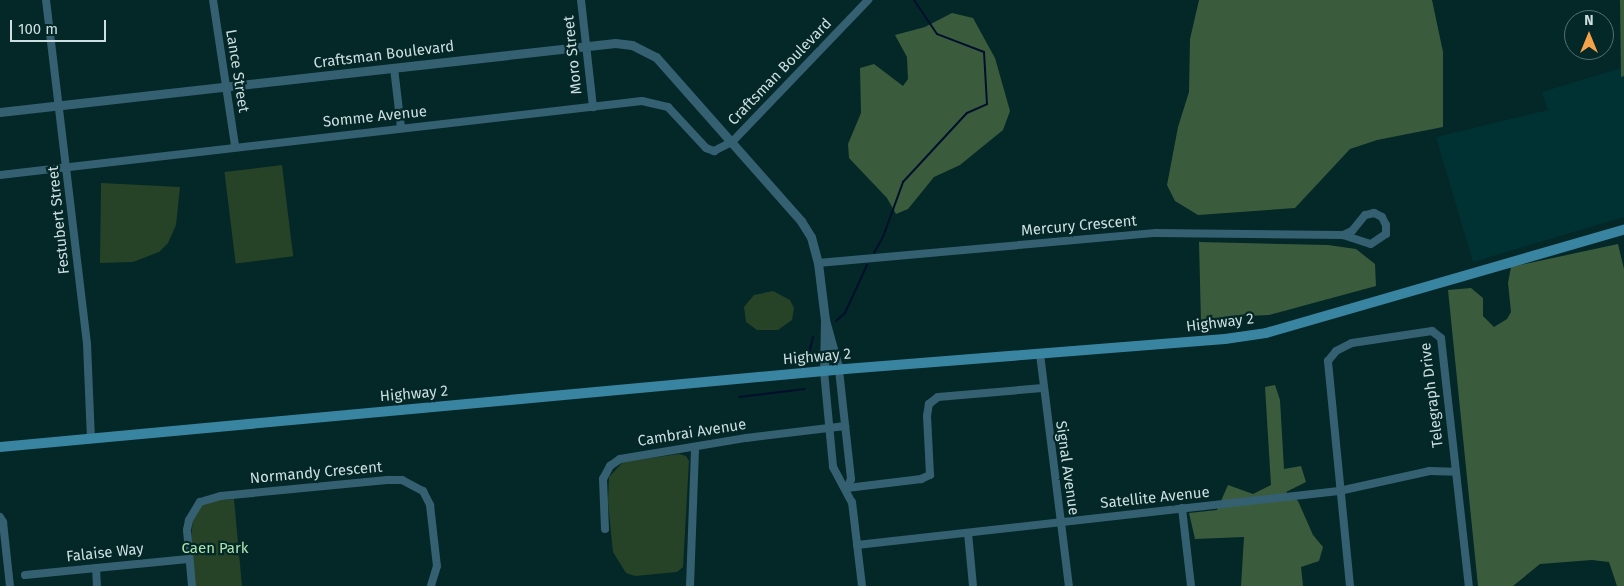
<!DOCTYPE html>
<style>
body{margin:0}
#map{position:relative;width:1624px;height:586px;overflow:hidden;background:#042728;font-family:"Fira Sans",sans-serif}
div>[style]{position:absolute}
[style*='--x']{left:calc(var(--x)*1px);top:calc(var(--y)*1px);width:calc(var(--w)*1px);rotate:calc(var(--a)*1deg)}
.built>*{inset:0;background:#003133}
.green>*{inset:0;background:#264327;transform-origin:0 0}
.forest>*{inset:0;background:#3b5c3c}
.stream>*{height:2px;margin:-1px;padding:0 1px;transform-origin:1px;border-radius:1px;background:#00102c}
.minor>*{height:8px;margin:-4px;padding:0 4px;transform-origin:4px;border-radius:4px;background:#346072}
.tertiary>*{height:9px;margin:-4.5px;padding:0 4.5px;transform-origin:4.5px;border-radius:4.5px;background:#346072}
.secondary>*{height:10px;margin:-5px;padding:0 5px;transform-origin:5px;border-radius:5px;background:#3984a0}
span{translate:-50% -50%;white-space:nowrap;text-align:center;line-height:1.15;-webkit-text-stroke:4.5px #042728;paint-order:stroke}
.street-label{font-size:15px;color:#cddfe0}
.park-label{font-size:15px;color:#ade5ad}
.north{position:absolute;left:1564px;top:10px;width:50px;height:50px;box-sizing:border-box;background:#042728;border:1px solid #547172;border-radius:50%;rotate:0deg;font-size:14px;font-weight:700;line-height:20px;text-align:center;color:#cddfe0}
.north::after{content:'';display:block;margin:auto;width:18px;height:22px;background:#f6a248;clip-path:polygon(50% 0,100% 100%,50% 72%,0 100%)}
.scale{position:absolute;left:10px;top:20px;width:96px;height:22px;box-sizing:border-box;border:2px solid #cddfe0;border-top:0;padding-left:6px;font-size:15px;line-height:18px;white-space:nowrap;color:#cddfe0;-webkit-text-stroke:4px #042728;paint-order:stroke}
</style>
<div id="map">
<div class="built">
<div style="clip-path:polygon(1624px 67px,1624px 217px,1473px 262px,1436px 137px,1548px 110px,1542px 92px)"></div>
</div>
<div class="green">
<div style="left:282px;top:165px;width:92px;height:58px;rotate:83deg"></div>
<div style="clip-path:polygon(101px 183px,180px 187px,176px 225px,168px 243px,159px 252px,133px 262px,100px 263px)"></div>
<div style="clip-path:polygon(773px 291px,790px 300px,794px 308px,792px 320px,778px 330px,757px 330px,746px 322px,744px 307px,754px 295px)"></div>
<div style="clip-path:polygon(679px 454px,686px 456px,689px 461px,683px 567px,677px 572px,635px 576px,626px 573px,613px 552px,608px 502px,609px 477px,623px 462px)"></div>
<div style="clip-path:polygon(234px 499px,242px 586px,195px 586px,191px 549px,193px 512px,208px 501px)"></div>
</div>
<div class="forest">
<div style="clip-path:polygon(1199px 0,1432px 0,1443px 52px,1443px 127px,1377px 140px,1350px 149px,1295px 208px,1198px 215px,1175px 201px,1167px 185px,1178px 127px,1189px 92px,1190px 39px)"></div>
<div style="clip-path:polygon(1620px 0,1624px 0,1624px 76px,1621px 77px)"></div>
<div style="clip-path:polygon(952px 13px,973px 18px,995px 58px,1010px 111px,1003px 130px,960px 165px,934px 177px,908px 209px,896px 214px,887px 198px,849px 158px,848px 144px,861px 113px,860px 68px,874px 64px,903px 86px,908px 79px,907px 57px,895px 35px,925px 27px)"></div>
<div style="clip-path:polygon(1199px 242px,1328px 245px,1356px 249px,1375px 264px,1376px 286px,1269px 315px,1224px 317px,1201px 322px)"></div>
<div style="clip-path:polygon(1618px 244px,1624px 269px,1624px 586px,1617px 586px,1609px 562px,1592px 560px,1540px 564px,1513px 586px,1478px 586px,1448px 290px,1471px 288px,1483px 298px,1483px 316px,1494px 327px,1507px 319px,1511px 312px,1508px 283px,1511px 267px)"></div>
<div style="clip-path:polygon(1275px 385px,1280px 400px,1284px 469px,1301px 466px,1306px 482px,1286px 492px,1298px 501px,1313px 535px,1323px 547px,1319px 561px,1301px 567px,1303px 586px,1241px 586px,1244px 537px,1195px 539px,1189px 513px,1217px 510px,1228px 485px,1253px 494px,1271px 485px,1265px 387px)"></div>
</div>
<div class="stream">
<div style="--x:874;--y:253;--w:18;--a:-61"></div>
<div style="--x:883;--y:237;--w:59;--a:-70"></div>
<div style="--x:903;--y:182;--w:94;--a:-47.2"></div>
<div style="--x:967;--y:113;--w:22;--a:-24"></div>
<div style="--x:987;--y:104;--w:52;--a:-93.3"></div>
<div style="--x:984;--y:52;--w:50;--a:-159"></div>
<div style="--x:937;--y:34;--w:41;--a:-124.1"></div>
<div style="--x:836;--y:321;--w:12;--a:-42"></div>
<div style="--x:845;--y:313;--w:53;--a:-65.4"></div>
<div style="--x:802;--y:363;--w:3;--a:-90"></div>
<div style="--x:802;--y:360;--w:7;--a:-27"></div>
<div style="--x:808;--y:357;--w:21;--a:-76"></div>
<div style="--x:739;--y:397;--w:66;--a:-6.9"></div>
</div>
<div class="minor">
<div style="--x:46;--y:0;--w:346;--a:83.2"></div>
<div style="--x:87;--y:344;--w:94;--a:87.6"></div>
<div style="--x:213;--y:0;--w:148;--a:81.4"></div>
<div style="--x:581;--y:0;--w:108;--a:83.6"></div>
<div style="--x:394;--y:68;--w:60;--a:83.3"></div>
<div style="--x:0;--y:175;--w:646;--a:-6.58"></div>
<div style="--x:642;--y:101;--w:27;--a:13"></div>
<div style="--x:668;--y:107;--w:56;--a:47.2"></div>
<div style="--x:706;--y:148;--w:9;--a:21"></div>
<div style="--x:714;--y:151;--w:20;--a:-27"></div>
<div style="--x:732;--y:142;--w:197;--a:-46.2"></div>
<div style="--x:818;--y:263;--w:339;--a:-5.1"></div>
<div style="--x:1156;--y:233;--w:187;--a:0.6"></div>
<div style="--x:1343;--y:235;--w:29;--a:18"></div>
<div style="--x:1371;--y:244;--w:18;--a:-34"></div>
<div style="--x:1386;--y:234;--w:9;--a:-90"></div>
<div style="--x:1386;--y:225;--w:9;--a:-117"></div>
<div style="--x:1382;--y:217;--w:9;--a:-153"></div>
<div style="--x:1374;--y:213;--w:9;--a:167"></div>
<div style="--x:1365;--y:215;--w:21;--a:129"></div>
<div style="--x:1352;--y:231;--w:10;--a:156"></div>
<div style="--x:1040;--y:354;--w:234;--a:82.9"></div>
<div style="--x:839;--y:370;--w:110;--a:83.7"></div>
<div style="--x:851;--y:479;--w:10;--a:114"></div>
<div style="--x:824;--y:371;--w:96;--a:84.6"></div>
<div style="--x:833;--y:467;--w:40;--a:62"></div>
<div style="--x:852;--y:502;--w:85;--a:83.2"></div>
<div style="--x:847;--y:488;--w:75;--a:-6.9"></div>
<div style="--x:921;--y:479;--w:10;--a:-24"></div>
<div style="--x:930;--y:475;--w:59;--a:-92.9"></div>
<div style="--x:927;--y:416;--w:12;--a:-81"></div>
<div style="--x:929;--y:404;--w:11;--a:-38"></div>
<div style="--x:938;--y:397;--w:105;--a:-4.9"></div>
<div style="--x:1182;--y:508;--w:79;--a:83.4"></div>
<div style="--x:0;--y:517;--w:6;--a:59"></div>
<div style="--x:3;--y:522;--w:64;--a:83.8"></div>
<div style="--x:605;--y:529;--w:50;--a:-92.3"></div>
<div style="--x:603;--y:479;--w:15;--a:-62"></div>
<div style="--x:610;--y:466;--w:12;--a:-35"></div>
<div style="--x:620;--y:459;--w:128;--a:-9.5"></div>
<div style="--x:746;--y:438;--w:100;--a:-6.9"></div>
<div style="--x:968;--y:533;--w:53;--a:84.6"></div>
<div style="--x:857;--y:545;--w:485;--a:-6.4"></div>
<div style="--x:1339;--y:491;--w:93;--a:-12.4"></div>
<div style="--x:1430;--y:471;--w:25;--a:2"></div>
<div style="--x:96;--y:568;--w:18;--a:87"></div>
<div style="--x:25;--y:575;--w:164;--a:-5.6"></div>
<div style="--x:192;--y:586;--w:56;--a:-95.1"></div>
<div style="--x:187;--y:530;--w:10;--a:-79"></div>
<div style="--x:189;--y:520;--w:21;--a:-59"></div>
<div style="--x:200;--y:502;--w:22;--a:-16"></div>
<div style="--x:221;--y:496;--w:167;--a:-5.5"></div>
<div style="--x:387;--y:480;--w:15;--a:0"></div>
<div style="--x:402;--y:480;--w:24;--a:28"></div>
<div style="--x:423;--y:491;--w:16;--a:63"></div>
<div style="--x:430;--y:505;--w:61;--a:83.5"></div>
<div style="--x:437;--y:566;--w:21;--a:107"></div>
<div style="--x:690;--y:586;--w:138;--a:-87.9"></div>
<div style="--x:1350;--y:586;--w:226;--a:-95.6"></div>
<div style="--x:1328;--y:361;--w:13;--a:-51"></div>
<div style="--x:1336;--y:351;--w:18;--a:-27"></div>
<div style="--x:1352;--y:343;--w:81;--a:-8.5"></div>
<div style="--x:1432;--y:331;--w:11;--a:38"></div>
<div style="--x:1441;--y:338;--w:250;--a:83.6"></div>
</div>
<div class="tertiary">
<div style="--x:0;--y:112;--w:619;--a:-6.4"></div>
<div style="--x:615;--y:43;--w:17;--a:7"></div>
<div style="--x:632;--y:45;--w:27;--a:27"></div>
<div style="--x:656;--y:57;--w:219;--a:48.5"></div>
<div style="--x:801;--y:221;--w:19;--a:58"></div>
<div style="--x:811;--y:237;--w:27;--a:75"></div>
<div style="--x:818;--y:263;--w:57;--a:83"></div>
<div style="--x:825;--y:320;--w:51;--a:91.1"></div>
<div style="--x:825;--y:320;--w:52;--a:74.4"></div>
</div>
<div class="secondary">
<div style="--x:0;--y:447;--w:849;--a:-5.27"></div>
<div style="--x:845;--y:369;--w:381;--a:-4.5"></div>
<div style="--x:1225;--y:339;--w:41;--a:-8.3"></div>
<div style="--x:1266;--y:333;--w:373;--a:-16.1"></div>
</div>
<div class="street-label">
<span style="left:384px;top:55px;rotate:-7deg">Craftsman Boulevard</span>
<span style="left:573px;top:55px;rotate:-96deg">Moro Street</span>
<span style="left:237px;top:71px;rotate:81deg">Lance Street</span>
<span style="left:780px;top:72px;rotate:-46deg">Craftsman Boulevard</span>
<span style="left:375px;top:117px;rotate:-6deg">Somme Avenue</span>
<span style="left:59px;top:220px;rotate:-96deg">Festubert Street</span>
<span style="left:1079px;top:226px;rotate:-5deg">Mercury Crescent</span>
<span style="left:1220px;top:323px;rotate:-7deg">Highway 2</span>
<span style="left:817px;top:357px;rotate:-5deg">Highway 2</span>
<span style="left:414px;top:394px;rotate:-5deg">Highway 2</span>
<span style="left:1432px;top:395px;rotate:-97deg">Telegraph Drive</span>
<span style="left:692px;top:433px;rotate:-9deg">Cambrai Avenue</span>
<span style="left:1067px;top:468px;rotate:82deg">Signal Avenue</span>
<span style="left:316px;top:473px;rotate:-5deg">Normandy Crescent</span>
<span style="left:1155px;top:498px;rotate:-6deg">Satellite Avenue</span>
<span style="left:105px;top:553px;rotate:-6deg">Falaise Way</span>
</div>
<div class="park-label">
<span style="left:215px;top:549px">Caen Park</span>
</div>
<div class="north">N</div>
<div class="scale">100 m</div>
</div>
